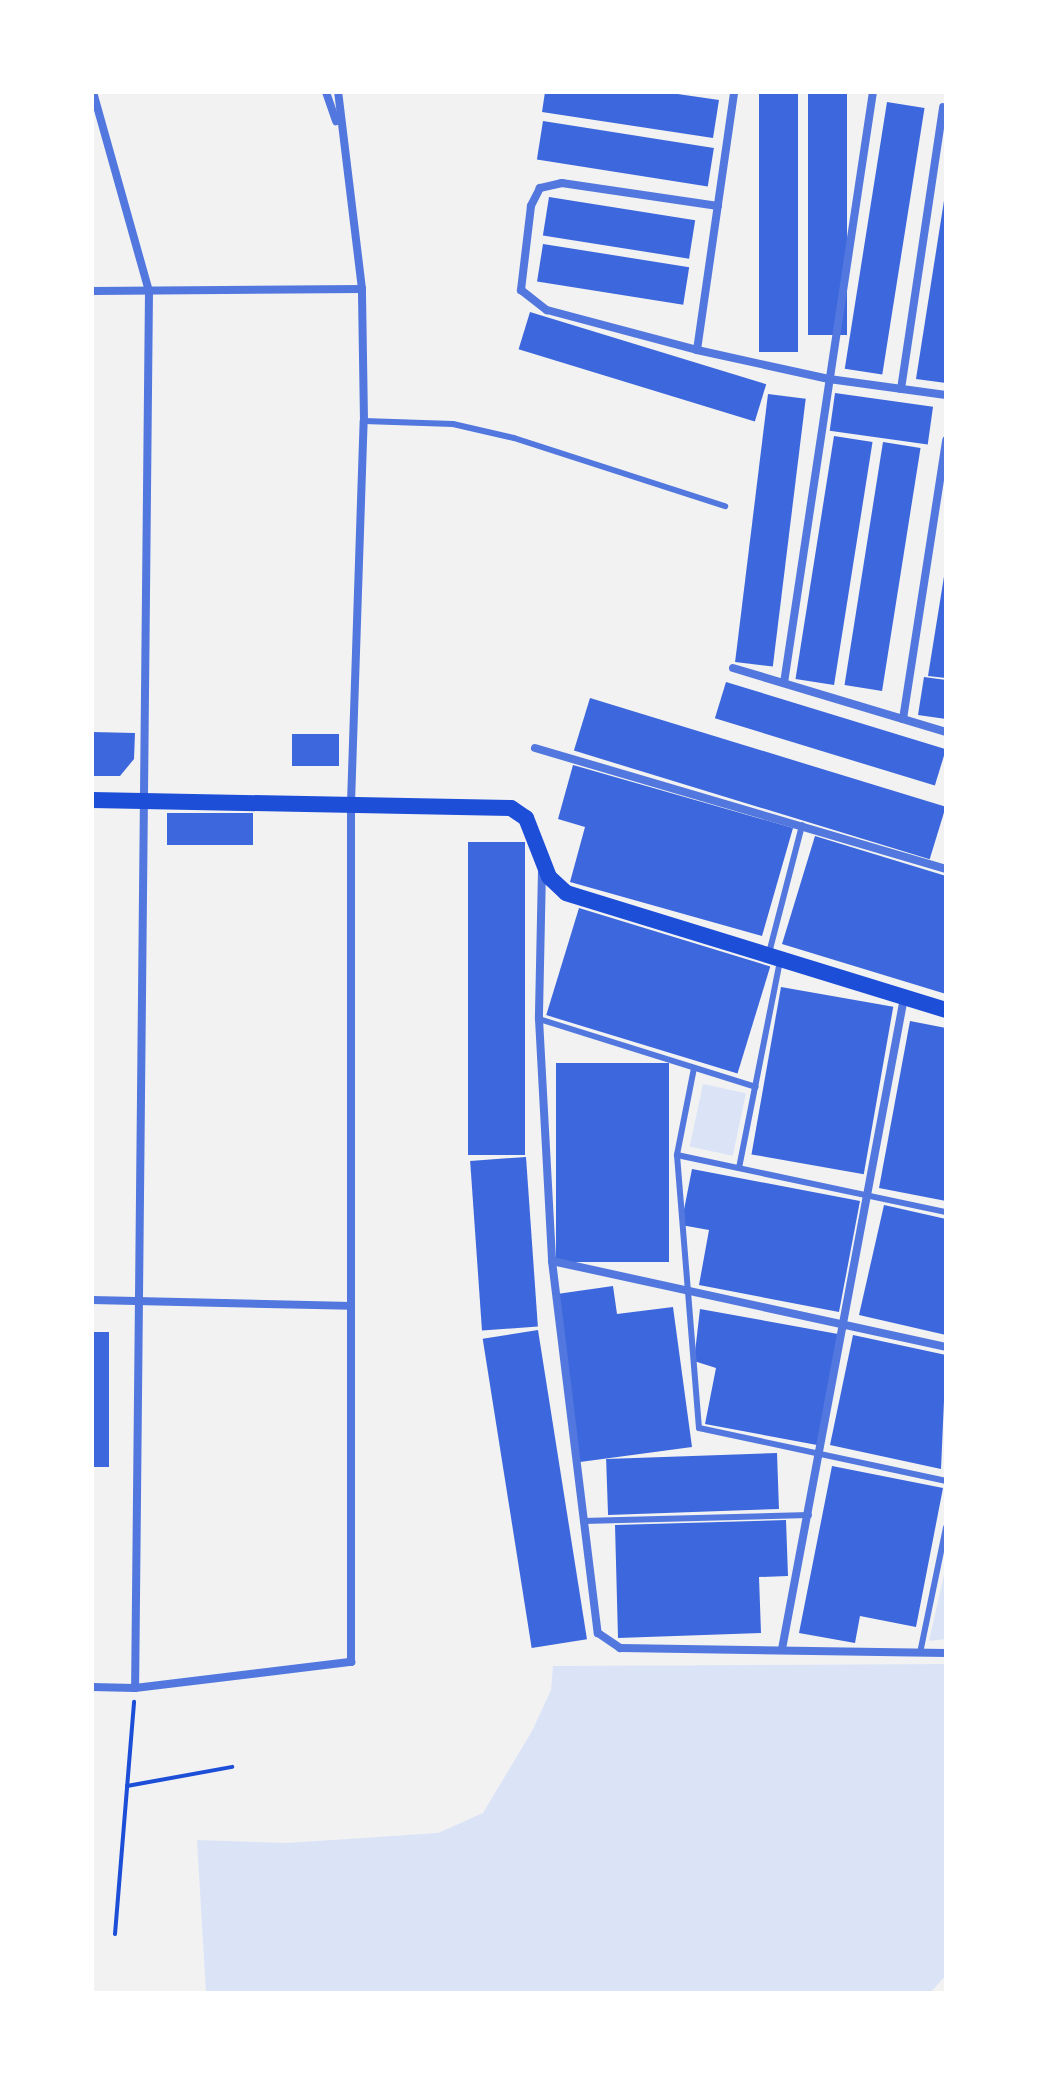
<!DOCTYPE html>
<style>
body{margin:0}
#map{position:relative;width:1038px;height:2085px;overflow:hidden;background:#f2f2f2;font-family:Inter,sans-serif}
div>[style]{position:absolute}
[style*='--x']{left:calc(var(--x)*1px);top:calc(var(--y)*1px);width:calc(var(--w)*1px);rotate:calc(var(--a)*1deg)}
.green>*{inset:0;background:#dbe4f7;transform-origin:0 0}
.building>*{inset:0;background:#3d67dc;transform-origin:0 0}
.path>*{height:4px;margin:-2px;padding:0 2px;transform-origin:2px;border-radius:2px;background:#1d4ed8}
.service>*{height:6px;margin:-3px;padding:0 3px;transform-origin:3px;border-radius:3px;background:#5277de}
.minor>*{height:8px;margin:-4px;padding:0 4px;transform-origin:4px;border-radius:4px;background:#5277de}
.secondary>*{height:16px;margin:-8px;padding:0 8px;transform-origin:8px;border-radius:8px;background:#1d4ed8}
span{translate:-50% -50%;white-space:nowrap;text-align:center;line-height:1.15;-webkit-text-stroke:7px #fff;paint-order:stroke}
.frame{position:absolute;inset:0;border:94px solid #fff;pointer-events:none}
</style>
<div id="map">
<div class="green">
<div style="left:703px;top:1084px;width:44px;height:64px;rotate:12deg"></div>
<div style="clip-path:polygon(946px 1566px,946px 1639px,929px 1641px)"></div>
<div style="clip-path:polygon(946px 1664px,946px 1975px,930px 1993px,206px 1993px,197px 1840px,287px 1843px,438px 1833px,483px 1813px,532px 1731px,551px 1690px,553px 1666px)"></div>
</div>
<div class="building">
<div style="clip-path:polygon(545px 92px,664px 92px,719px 100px,713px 138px,542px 112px)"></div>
<div style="left:759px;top:92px;width:39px;height:260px"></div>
<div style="left:808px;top:92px;width:39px;height:243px"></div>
<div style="left:887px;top:102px;width:38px;height:270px;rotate:9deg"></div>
<div style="left:543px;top:121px;width:173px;height:39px;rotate:9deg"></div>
<div style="clip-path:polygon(946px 188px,946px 383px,916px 379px)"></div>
<div style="left:549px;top:197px;width:148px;height:39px;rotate:9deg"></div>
<div style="left:543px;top:244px;width:148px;height:38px;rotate:9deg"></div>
<div style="left:530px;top:312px;width:247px;height:39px;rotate:17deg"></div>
<div style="left:835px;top:393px;width:99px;height:38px;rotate:8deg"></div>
<div style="left:768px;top:394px;width:38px;height:270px;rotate:7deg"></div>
<div style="left:834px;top:436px;width:39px;height:246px;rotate:9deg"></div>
<div style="left:883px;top:442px;width:38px;height:246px;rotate:9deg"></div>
<div style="clip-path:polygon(946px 564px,946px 678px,928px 676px)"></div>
<div style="clip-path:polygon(924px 677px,946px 680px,946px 719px,918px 715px)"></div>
<div style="left:726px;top:682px;width:230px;height:38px;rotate:17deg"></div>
<div style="left:590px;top:698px;width:372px;height:55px;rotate:17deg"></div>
<div style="clip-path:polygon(92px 732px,135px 733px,134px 759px,120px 776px,92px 776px)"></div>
<div style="left:292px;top:734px;width:47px;height:32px"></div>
<div style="clip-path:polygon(573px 765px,793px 828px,762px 936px,570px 882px,585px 827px,558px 819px)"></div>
<div style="left:167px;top:813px;width:86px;height:32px"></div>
<div style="clip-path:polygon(815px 836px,946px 876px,946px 994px,782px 944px)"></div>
<div style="left:525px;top:842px;width:313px;height:57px;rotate:90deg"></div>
<div style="left:579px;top:908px;width:200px;height:112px;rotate:17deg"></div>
<div style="left:781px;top:987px;width:114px;height:170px;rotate:10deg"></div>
<div style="clip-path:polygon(910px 1021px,946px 1028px,946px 1201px,879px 1188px)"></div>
<div style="left:669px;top:1063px;width:199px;height:113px;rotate:90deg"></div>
<div style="left:526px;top:1157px;width:170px;height:56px;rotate:86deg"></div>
<div style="clip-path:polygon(692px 1169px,860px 1201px,839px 1312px,699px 1285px,709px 1230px,681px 1225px)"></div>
<div style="clip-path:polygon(884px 1205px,946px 1219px,946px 1335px,859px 1315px)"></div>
<div style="clip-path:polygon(613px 1286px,617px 1314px,673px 1307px,692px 1447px,580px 1462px,557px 1294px)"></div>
<div style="clip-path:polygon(700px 1309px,838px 1334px,817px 1445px,705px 1424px,716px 1368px,694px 1361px)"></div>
<div style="left:538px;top:1330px;width:313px;height:56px;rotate:81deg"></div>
<div style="left:92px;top:1332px;width:17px;height:135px"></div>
<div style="clip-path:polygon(853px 1335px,946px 1355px,941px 1469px,830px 1445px)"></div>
<div style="left:777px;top:1453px;width:56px;height:171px;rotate:88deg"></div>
<div style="clip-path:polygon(832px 1466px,943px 1488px,916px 1627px,860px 1616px,855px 1643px,799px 1633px)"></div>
<div style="clip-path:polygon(786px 1520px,788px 1576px,759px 1577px,761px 1633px,618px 1638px,615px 1525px)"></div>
</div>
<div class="path">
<div style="--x:127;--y:1786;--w:107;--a:-10.3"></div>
<div style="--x:115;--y:1934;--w:233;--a:-85.3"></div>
</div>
<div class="service">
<div style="--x:364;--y:421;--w:89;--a:1.9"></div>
<div style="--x:453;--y:424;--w:63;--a:12.9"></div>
<div style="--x:514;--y:438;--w:222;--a:17.9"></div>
<div style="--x:769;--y:953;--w:132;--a:-75.5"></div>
<div style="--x:539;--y:1019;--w:227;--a:17.4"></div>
<div style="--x:694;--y:1068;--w:89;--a:101.1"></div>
<div style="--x:677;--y:1155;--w:274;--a:85.4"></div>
<div style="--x:699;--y:1428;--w:253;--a:12.1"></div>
<div style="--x:677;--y:1155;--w:275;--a:12"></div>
<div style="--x:739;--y:1168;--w:212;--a:-78.8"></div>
<div style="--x:583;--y:1521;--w:226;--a:-1.5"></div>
<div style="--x:920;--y:1653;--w:128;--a:-78.3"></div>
</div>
<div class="minor">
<div style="--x:93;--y:92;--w:207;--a:74.3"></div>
<div style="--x:149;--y:291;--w:1397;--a:90.57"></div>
<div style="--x:326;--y:92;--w:31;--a:71"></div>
<div style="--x:718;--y:206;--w:158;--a:-171.6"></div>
<div style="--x:562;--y:183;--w:23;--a:167"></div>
<div style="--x:540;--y:188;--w:20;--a:117"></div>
<div style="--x:531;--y:206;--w:85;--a:96.8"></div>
<div style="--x:521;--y:290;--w:33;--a:38"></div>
<div style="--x:547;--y:310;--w:155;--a:14.9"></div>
<div style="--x:697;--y:350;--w:135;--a:12.4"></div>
<div style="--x:829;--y:379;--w:118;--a:7.8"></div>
<div style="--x:92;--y:291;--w:270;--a:-0.4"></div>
<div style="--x:697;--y:350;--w:261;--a:-81.8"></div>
<div style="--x:901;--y:389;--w:285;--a:-81.5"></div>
<div style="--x:733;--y:668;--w:222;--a:16.7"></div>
<div style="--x:784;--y:683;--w:598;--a:-81.44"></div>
<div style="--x:903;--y:719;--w:282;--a:-81.2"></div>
<div style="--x:535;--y:748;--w:428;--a:16.4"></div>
<div style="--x:542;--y:870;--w:149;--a:91.2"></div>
<div style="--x:539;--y:1019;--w:242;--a:86.9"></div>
<div style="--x:552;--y:1261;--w:375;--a:83"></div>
<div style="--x:598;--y:1633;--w:27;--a:34"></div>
<div style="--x:620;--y:1648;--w:326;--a:0.9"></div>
<div style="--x:552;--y:1261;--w:403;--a:12.3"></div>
<div style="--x:92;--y:1300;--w:259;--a:1.3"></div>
<div style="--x:782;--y:1649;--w:662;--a:-79.39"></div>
<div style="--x:92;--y:1687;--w:43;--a:1.3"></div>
<div style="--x:135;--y:1688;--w:218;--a:-6.9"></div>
<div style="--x:351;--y:1662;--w:859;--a:-90"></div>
<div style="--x:351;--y:803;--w:382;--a:-88.1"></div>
<div style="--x:364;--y:421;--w:132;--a:-90.9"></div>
<div style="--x:362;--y:289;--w:198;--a:-96.9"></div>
</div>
<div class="secondary">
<div style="--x:92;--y:800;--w:419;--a:1.1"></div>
<div style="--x:511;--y:808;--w:18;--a:34"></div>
<div style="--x:526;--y:818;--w:63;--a:68.7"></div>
<div style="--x:549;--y:877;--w:23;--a:43"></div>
<div style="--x:566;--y:893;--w:398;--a:17.1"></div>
</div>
<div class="frame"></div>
</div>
